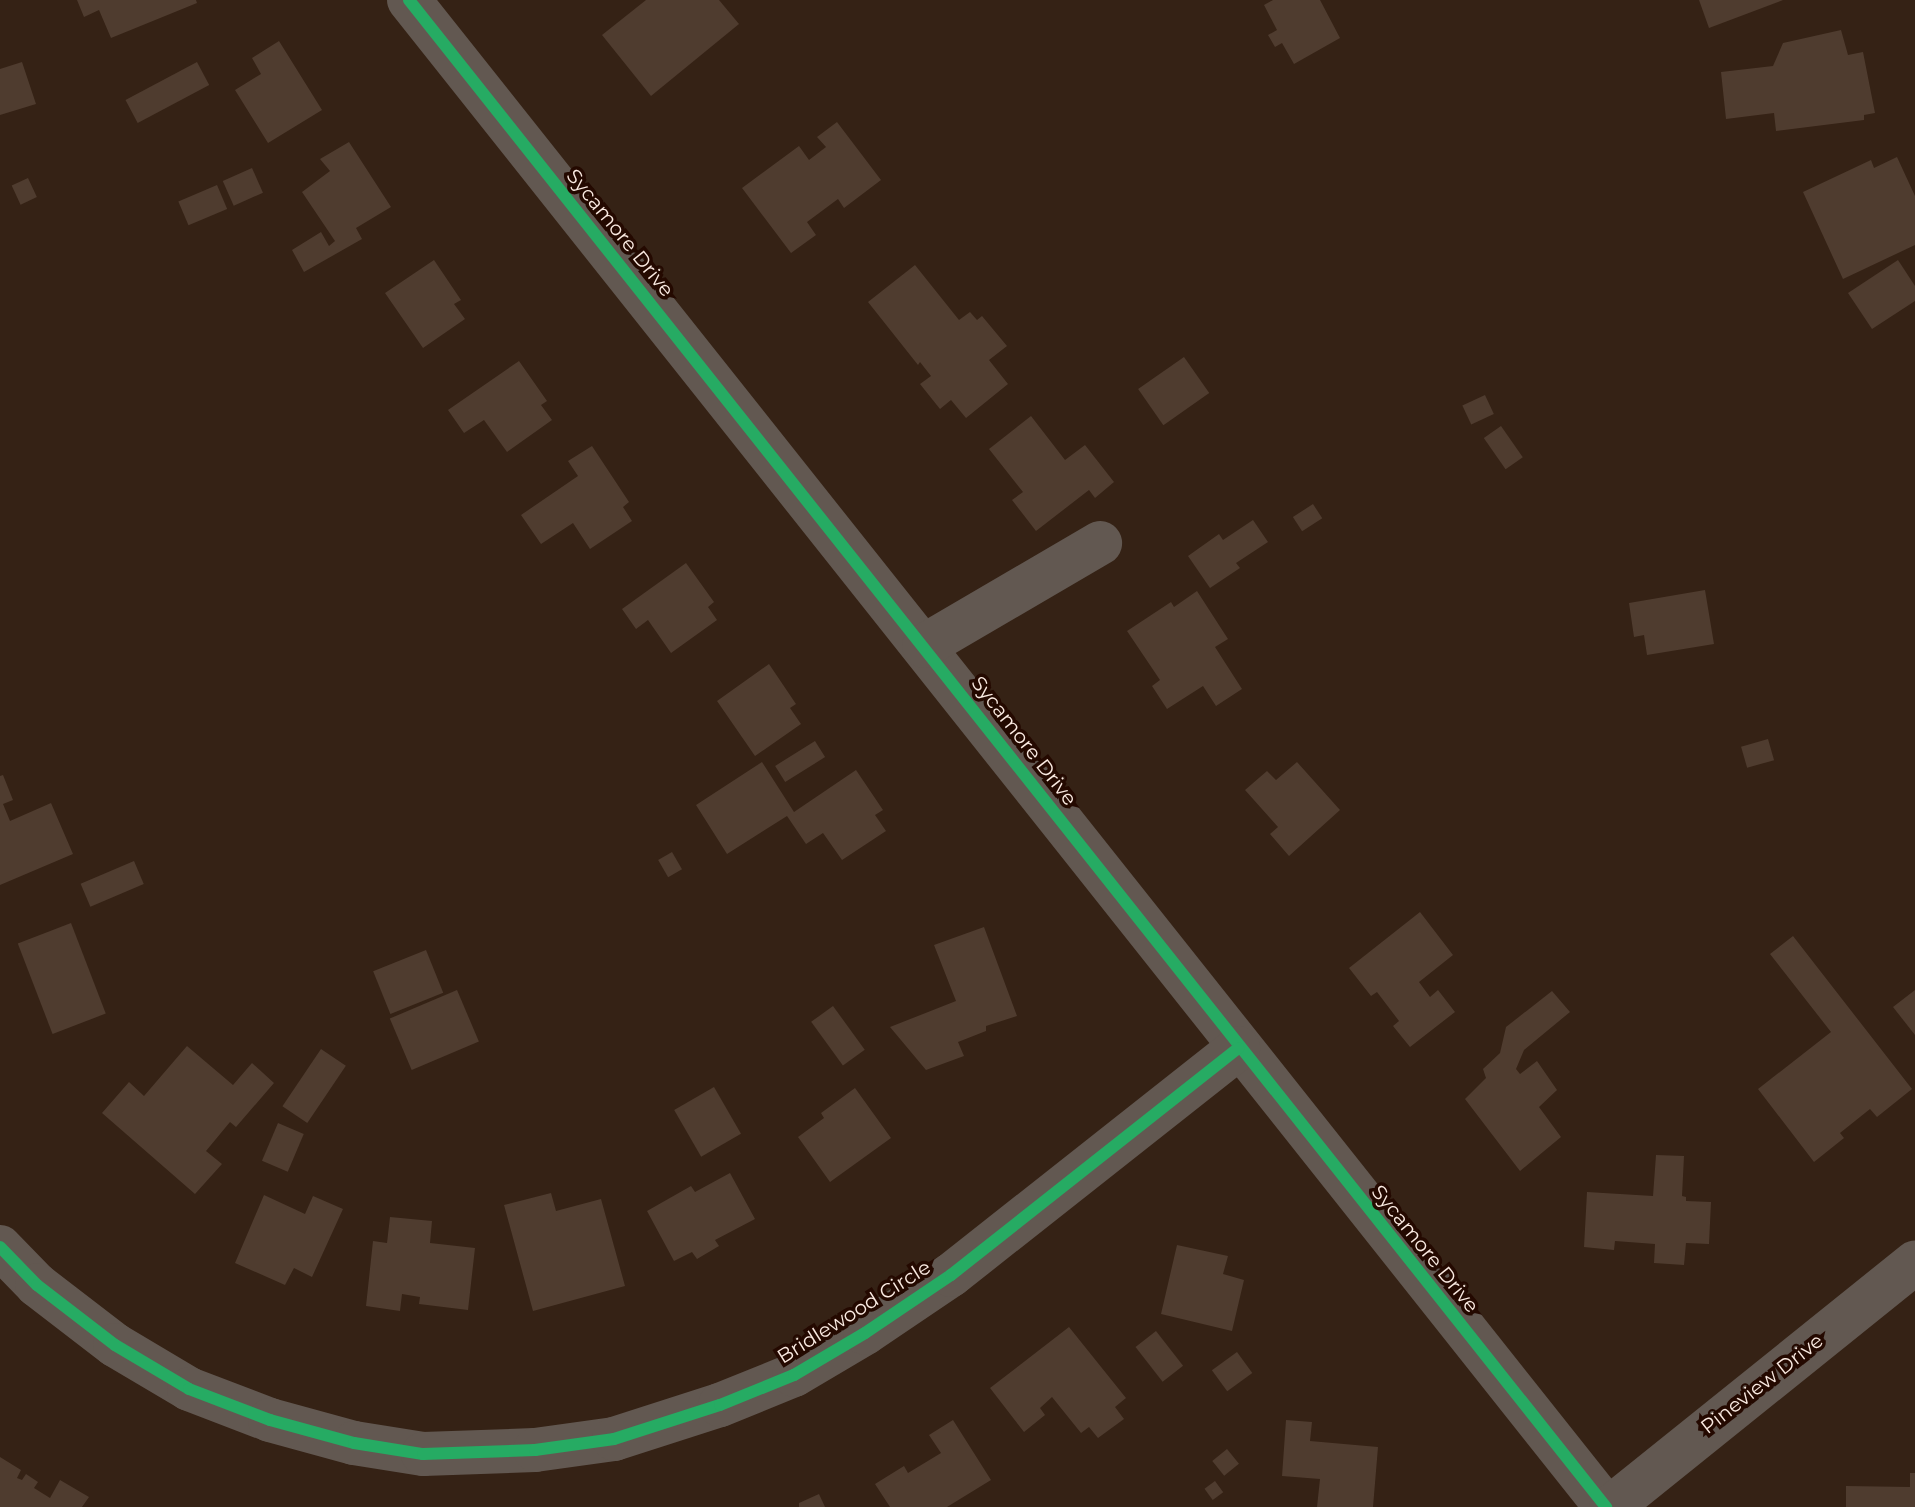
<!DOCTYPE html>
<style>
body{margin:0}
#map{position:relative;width:1915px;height:1507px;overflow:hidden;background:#352215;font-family:Montserrat,sans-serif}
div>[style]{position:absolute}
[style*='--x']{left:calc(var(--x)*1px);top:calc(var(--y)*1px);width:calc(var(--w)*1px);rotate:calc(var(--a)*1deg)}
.building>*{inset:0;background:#4f3c2f;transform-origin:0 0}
.minor>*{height:44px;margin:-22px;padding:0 22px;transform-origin:22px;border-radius:22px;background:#625851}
.cycleway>*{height:12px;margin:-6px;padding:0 6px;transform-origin:6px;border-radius:6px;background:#26ab63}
span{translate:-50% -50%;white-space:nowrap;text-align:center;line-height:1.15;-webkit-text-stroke:7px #240900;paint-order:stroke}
.street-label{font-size:20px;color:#fbebe2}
</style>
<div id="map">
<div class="building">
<div style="clip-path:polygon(77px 0,196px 0,197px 3px,111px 38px,99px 10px,84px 17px)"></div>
<div style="clip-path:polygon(646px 0,719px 0,739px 24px,651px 96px,602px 35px)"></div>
<div style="clip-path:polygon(1273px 0,1320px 0,1340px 38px,1294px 64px,1282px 43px,1275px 47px,1268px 35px,1277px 30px,1264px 5px)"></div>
<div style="clip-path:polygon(1699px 0,1783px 0,1709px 28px)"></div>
<div style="clip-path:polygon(1841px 30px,1848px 55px,1863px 52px,1875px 113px,1864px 115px,1864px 120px,1776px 131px,1774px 113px,1726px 119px,1721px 72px,1773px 66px,1783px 43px)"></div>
<div style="clip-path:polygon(279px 41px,322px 110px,268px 143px,235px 90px,261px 74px,252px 58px)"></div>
<div style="clip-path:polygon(22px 62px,36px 104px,0 115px,0 69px)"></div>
<div style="left:197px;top:62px;width:26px;height:81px;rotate:62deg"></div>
<div style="clip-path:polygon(837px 122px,881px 180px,844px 208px,838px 199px,807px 222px,816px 235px,791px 253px,742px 188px,799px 146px,809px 160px,826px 147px,817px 137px)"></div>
<div style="clip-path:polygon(349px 142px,391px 207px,356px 228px,362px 239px,304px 272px,292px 250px,321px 232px,329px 246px,335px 241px,302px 192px,330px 171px,320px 159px)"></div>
<div style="clip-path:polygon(1897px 157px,1915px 196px,1915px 245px,1843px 279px,1803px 192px,1871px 160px,1874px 168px)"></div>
<div style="left:252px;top:168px;width:27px;height:32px;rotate:66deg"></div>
<div style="left:28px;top:178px;width:21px;height:18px;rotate:65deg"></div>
<div style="left:217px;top:185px;width:26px;height:42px;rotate:67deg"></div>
<div style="clip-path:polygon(434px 260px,461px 300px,454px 304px,465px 319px,423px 348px,385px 293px)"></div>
<div style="clip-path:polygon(1898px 260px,1915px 286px,1915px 301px,1872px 329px,1848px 293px)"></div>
<div style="clip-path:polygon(915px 265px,959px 320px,970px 312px,977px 320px,982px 316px,1007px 346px,989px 360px,1008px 384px,966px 418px,951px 400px,940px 409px,920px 384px,931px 376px,920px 362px,918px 365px,868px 302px)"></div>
<div style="left:1184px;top:357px;width:44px;height:56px;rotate:55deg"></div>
<div style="clip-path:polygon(519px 361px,547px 401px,541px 405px,552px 420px,507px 452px,484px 420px,464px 433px,448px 410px)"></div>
<div style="left:1485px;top:395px;width:21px;height:25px;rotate:65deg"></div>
<div style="clip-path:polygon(1031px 416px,1065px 460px,1085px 445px,1114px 482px,1095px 498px,1089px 490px,1036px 531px,1012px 500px,1023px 492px,989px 449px)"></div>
<div style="left:1501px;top:426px;width:38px;height:21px;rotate:55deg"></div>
<div style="clip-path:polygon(592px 446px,629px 502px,623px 507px,632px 521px,590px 549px,573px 523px,541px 544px,521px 515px,578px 476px,568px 461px)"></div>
<div style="left:1313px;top:504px;width:17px;height:24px;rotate:57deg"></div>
<div style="clip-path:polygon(1253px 520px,1268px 542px,1236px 563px,1240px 568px,1210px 588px,1188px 556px,1219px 534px,1223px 540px)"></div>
<div style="clip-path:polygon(686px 563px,714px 602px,708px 607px,717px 620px,671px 653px,648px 620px,636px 629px,622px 609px)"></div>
<div style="clip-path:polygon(1705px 590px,1714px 644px,1647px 655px,1644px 635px,1634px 637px,1629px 603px)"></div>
<div style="clip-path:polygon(1197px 591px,1228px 639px,1215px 647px,1242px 689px,1216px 706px,1203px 686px,1167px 709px,1152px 686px,1160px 680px,1127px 631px,1171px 602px,1174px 607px)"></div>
<div style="clip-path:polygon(769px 664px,796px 704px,790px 708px,801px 724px,755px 756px,717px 701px)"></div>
<div style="left:1768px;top:739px;width:22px;height:28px;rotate:74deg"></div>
<div style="left:815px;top:741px;width:19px;height:47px;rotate:58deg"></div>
<div style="clip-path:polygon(762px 762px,794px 812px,856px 770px,883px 810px,875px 815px,886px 831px,842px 860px,823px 833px,806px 844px,787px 816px,727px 854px,696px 805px)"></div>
<div style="clip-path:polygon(1297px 762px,1340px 810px,1289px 856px,1270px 834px,1278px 827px,1245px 790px,1267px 771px,1276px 780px)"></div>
<div style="clip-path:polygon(3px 775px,13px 800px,3px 804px,10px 821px,51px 803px,73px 854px,0 885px,0 776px)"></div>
<div style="left:672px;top:852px;width:20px;height:16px;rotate:60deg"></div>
<div style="left:134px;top:861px;width:25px;height:58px;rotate:67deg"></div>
<div style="clip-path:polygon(1420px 912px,1453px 955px,1419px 982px,1430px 997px,1438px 990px,1455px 1012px,1410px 1047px,1393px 1026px,1399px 1021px,1377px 992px,1371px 996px,1349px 968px)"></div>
<div style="left:71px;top:923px;width:97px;height:57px;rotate:69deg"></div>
<div style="clip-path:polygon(984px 927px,1017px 1016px,986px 1026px,986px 1031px,958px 1042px,964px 1056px,926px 1070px,890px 1027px,956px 1001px,934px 945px)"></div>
<div style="clip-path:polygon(1793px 936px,1912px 1089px,1877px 1117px,1870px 1109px,1840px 1133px,1844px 1138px,1814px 1162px,1758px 1089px,1831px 1032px,1770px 954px)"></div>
<div style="left:426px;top:950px;width:46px;height:57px;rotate:68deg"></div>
<div style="left:457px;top:990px;width:56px;height:73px;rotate:67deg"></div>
<div style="clip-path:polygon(1915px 990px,1915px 1035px,1893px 1007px)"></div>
<div style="clip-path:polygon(1552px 991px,1570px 1012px,1524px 1050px,1516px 1069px,1520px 1074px,1537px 1061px,1557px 1090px,1539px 1107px,1561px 1137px,1520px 1171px,1465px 1099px,1486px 1078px,1483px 1069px,1500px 1053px,1506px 1027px)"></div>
<div style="left:833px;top:1006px;width:54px;height:27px;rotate:54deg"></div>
<div style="clip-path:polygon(187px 1046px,233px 1085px,252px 1063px,274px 1083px,236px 1127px,230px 1122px,206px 1151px,222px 1164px,195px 1194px,102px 1113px,129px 1082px,144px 1096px)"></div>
<div style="left:321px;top:1049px;width:30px;height:69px;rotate:34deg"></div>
<div style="left:714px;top:1087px;width:54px;height:46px;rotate:60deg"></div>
<div style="clip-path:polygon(855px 1088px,891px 1138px,830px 1182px,798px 1137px,824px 1118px,821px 1113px)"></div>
<div style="left:278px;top:1123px;width:28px;height:41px;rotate:23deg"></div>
<div style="clip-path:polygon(1656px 1155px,1684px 1156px,1682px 1196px,1686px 1197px,1686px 1201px,1711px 1202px,1709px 1244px,1686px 1243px,1684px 1265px,1654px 1263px,1655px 1244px,1615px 1241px,1614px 1250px,1584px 1247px,1587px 1192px,1653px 1196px)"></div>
<div style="clip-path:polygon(730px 1173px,755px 1219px,715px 1240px,719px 1246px,697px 1259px,692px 1252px,674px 1261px,647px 1211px,691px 1186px,695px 1192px)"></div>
<div style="clip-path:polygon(551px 1193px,556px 1211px,601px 1199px,625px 1286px,533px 1311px,504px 1205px)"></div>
<div style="clip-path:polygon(264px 1195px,305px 1214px,313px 1196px,343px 1209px,312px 1277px,294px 1268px,285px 1285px,235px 1263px)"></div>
<div style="clip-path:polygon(390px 1217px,432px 1221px,430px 1243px,475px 1248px,468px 1310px,419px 1304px,420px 1297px,402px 1294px,400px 1311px,366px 1306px,373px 1241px,387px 1243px)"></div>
<div style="clip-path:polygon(1177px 1245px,1228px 1256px,1223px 1274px,1244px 1280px,1232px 1331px,1161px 1314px)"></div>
<div style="clip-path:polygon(1069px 1327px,1126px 1398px,1115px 1407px,1124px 1419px,1098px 1438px,1089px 1427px,1081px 1433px,1052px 1397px,1040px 1408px,1045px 1415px,1024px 1432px,990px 1388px)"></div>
<div style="left:1156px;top:1331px;width:44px;height:26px;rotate:52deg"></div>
<div style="left:1237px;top:1352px;width:26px;height:31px;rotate:54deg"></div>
<div style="clip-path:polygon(953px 1420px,991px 1480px,947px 1507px,890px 1507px,875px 1484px,904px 1466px,908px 1473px,941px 1453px,929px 1435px)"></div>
<div style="clip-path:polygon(1286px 1420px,1312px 1422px,1310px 1441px,1378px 1447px,1373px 1507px,1317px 1507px,1320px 1479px,1282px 1476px)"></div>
<div style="left:1227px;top:1449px;width:19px;height:19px;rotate:51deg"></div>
<div style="clip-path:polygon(0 1457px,21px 1470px,17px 1478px,22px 1480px,26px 1474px,38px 1482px,34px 1488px,50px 1498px,60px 1480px,89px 1497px,82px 1507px,0 1507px)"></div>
<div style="clip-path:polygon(1910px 1473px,1915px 1473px,1915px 1507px,1846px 1507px,1846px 1486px,1910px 1487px)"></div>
<div style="left:1215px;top:1481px;width:14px;height:13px;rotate:54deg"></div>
<div style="clip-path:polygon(819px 1494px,825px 1507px,799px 1507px,799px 1503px)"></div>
</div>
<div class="minor">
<div style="--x:409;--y:0;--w:1925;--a:51.54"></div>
<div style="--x:924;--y:646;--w:204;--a:-30.3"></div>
<div style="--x:0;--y:1247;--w:53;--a:45.8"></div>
<div style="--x:37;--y:1285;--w:98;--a:37.6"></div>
<div style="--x:115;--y:1345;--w:86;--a:30.7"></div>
<div style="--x:189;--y:1389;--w:87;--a:20.9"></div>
<div style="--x:270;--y:1420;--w:87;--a:15.3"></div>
<div style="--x:354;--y:1443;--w:70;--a:9.1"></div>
<div style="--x:423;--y:1454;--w:112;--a:-2"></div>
<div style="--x:535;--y:1450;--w:80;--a:-7.9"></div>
<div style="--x:614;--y:1439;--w:111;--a:-17.8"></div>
<div style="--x:720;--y:1405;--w:80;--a:-22.1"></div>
<div style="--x:794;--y:1375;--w:82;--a:-30.6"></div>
<div style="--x:865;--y:1333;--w:104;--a:-34"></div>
<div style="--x:951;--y:1275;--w:366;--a:-38.3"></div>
<div style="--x:1611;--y:1507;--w:390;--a:-38.8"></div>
</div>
<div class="cycleway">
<div style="--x:409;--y:0;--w:1925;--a:51.54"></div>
<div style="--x:0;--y:1247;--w:53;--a:45.8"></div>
<div style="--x:37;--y:1285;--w:98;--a:37.6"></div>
<div style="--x:115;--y:1345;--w:86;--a:30.7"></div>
<div style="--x:189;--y:1389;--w:87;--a:20.9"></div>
<div style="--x:270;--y:1420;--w:87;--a:15.3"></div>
<div style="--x:354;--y:1443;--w:70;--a:9.1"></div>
<div style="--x:423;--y:1454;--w:112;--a:-2"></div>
<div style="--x:535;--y:1450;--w:80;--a:-7.9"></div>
<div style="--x:614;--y:1439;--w:111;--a:-17.8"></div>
<div style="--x:720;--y:1405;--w:80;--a:-22.1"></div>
<div style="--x:794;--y:1375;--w:82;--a:-30.6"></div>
<div style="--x:865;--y:1333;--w:104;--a:-34"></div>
<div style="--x:951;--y:1275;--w:366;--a:-38.3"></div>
</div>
<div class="street-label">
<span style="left:620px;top:233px;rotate:51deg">Sycamore Drive</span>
<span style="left:1024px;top:741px;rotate:52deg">Sycamore Drive</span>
<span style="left:1425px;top:1249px;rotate:51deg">Sycamore Drive</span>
<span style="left:854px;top:1312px;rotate:-32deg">Bridlewood Circle</span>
<span style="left:1762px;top:1384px;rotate:-38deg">Pineview Drive</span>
</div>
</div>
